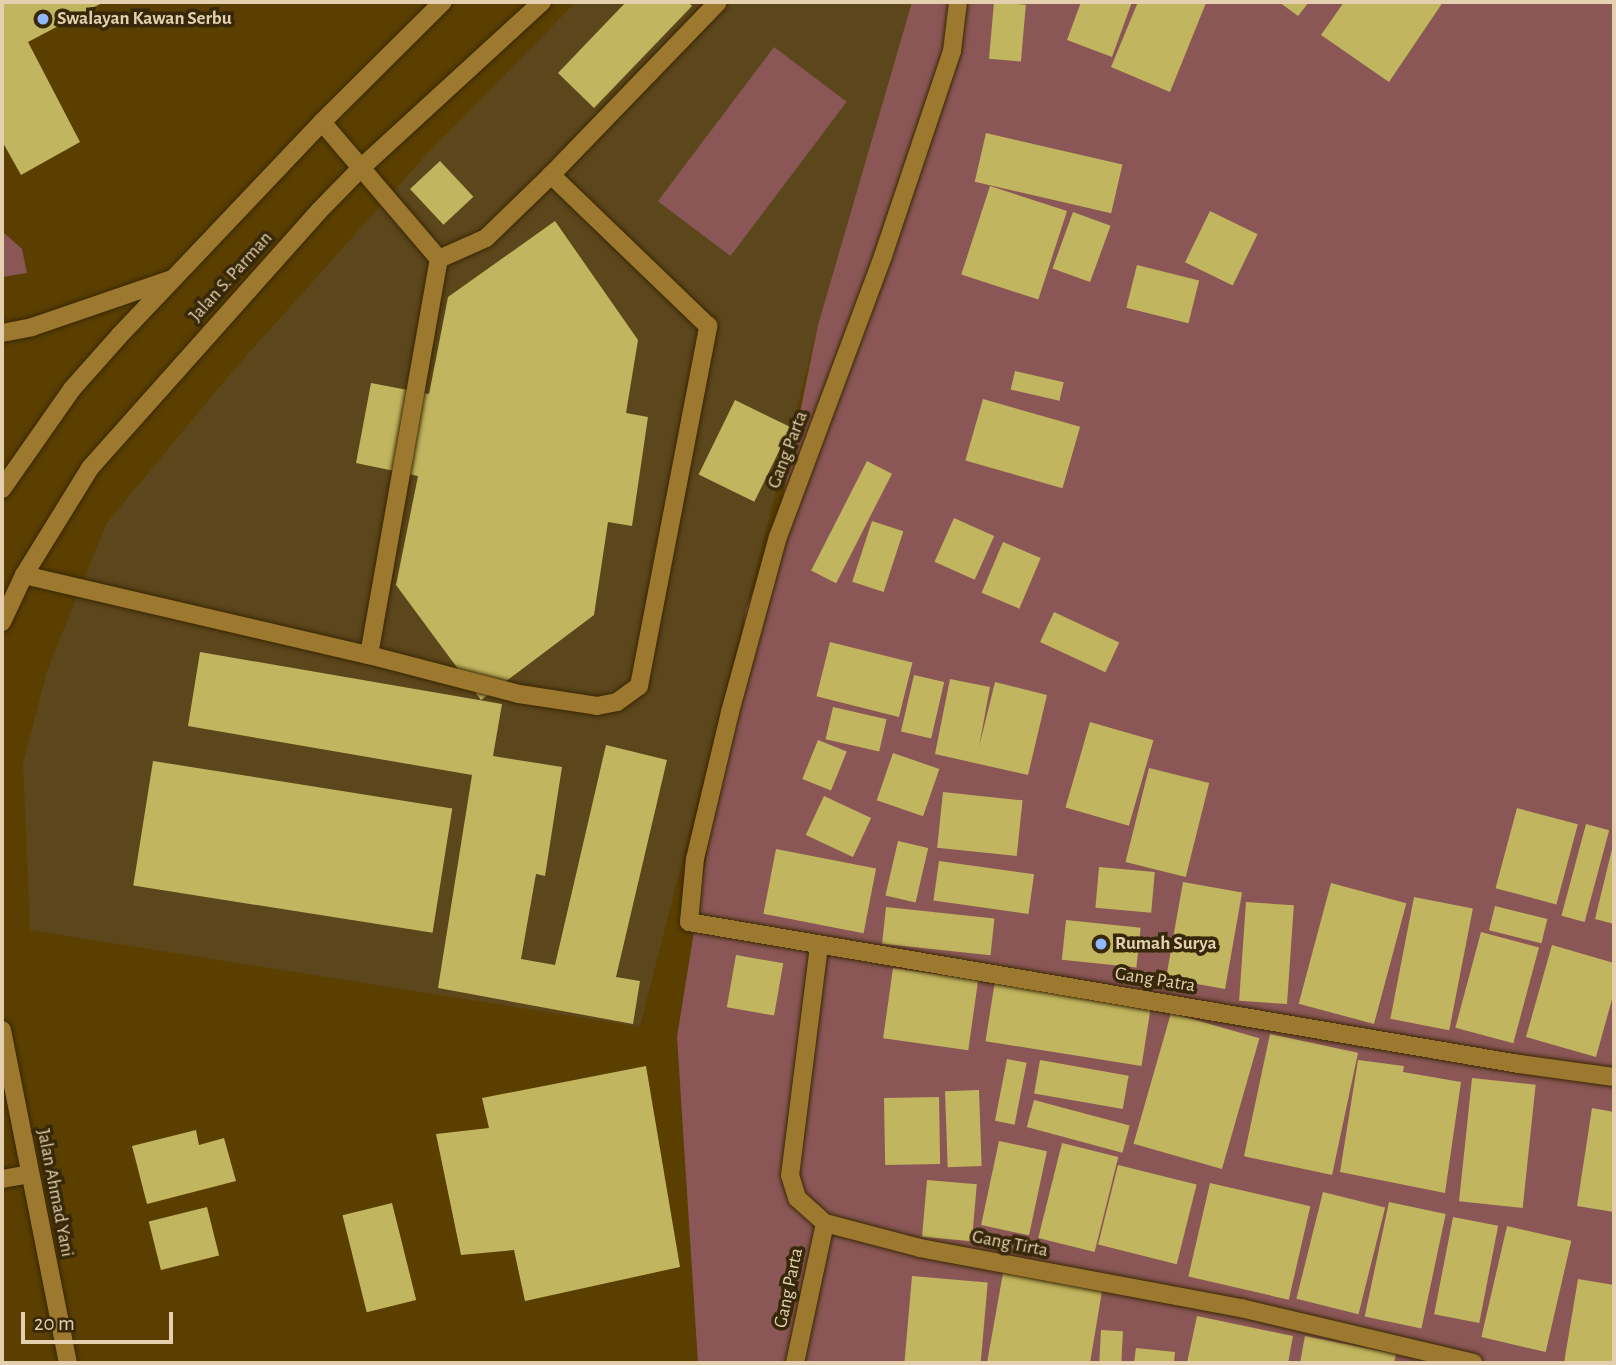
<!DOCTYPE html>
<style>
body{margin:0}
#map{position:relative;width:1616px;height:1365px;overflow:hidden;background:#5a3f00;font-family:"Alegreya Sans",sans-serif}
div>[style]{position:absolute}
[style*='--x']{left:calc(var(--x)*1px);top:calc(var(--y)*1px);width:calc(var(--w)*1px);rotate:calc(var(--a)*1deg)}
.built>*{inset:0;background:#5c461c}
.green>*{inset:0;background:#8a5756;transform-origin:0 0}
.building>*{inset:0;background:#c1b55f;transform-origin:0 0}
.roads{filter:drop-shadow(0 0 2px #392700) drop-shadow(0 0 2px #392700)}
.lane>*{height:18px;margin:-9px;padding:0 9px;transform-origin:9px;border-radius:9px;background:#9d782f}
.street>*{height:18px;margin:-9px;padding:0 9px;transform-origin:9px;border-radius:9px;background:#9d782f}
.secondary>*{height:18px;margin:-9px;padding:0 9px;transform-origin:9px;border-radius:9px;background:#9d782f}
.dots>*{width:19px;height:19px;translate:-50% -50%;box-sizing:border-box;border:4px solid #372809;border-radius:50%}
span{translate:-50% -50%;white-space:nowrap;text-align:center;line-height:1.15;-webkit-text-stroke:7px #372809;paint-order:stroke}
.poi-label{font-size:19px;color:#e4d0ae;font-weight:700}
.left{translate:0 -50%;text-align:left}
.street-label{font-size:19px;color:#e4d0ae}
.frame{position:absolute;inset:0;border:4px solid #e4d0ae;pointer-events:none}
.scale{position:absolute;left:21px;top:1312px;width:152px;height:32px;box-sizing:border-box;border:4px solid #e4d0ae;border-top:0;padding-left:9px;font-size:21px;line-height:24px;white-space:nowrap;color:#e4d0ae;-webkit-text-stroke:5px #372809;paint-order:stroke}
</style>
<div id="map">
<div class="built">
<div style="clip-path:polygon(576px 2px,912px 2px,818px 325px,640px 1027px,30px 930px,23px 763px,47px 671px,106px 524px,231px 373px,424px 157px)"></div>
</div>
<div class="green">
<div style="clip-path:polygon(912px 2px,1614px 2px,1614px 1363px,698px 1363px,677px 1037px,746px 609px,775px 534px,818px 325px)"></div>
<div style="left:774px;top:47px;width:91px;height:193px;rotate:37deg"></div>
<div style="clip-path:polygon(2px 231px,22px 249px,27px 273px,2px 277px)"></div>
</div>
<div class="building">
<div style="clip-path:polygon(2px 2px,104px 2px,28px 42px,80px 142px,21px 175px,2px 141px)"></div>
<div style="clip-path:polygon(626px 2px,688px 2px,692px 6px,594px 108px,558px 73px)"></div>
<div style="left:994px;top:2px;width:32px;height:57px;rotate:5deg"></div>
<div style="clip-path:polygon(1081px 2px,1132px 2px,1112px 57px,1067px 40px)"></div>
<div style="clip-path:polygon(1138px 2px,1206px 3px,1170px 92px,1111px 67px)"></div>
<div style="clip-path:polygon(1279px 2px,1309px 2px,1298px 16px)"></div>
<div style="clip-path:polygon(1344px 2px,1443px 2px,1389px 82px,1321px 35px)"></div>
<div style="left:986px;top:133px;width:140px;height:50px;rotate:13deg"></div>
<div style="left:440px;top:161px;width:49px;height:41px;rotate:47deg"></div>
<div style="left:990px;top:186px;width:81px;height:93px;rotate:18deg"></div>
<div style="left:1210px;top:211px;width:53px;height:57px;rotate:26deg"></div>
<div style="left:1073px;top:212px;width:40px;height:60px;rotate:20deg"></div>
<div style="clip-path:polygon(555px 221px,638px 340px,626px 413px,648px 417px,632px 526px,608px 522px,594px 615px,481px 700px,396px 585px,418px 476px,356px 463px,371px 383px,429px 394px,448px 297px)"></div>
<div style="left:1137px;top:265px;width:64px;height:44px;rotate:14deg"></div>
<div style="left:1015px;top:371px;width:50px;height:19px;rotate:13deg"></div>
<div style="left:983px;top:399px;width:101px;height:64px;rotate:16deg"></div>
<div style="left:735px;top:400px;width:62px;height:83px;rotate:26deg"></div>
<div style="left:867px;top:461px;width:28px;height:123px;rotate:27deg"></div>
<div style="left:954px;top:518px;width:44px;height:48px;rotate:24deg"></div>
<div style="left:872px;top:521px;width:33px;height:64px;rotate:18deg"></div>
<div style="left:1003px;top:542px;width:41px;height:55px;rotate:23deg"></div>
<div style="left:1054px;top:612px;width:72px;height:33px;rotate:25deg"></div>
<div style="left:830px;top:642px;width:85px;height:56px;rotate:14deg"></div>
<div style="clip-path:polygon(200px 652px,502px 704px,493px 756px,562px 767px,545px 876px,536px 874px,521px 959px,555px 965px,606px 745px,667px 760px,616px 977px,640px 981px,633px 1024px,438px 988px,472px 775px,188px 726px)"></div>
<div style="left:914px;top:675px;width:31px;height:58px;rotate:13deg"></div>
<div style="clip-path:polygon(950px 679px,990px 687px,979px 747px,995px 682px,1047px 695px,1028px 775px,935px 754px)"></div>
<div style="left:833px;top:707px;width:55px;height:33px;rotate:13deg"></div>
<div style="left:1090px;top:722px;width:66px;height:89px;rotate:16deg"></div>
<div style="left:818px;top:740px;width:31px;height:42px;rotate:22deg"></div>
<div style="left:893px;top:753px;width:49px;height:50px;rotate:19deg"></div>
<div style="left:153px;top:761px;width:303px;height:126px;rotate:9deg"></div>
<div style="left:1149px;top:768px;width:62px;height:97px;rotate:14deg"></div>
<div style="left:943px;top:792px;width:80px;height:56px;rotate:6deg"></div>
<div style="left:824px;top:796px;width:52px;height:43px;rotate:25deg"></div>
<div style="left:1517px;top:808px;width:63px;height:83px;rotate:15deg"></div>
<div style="left:1586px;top:824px;width:24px;height:95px;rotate:15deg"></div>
<div style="left:898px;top:841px;width:31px;height:56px;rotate:13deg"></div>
<div style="clip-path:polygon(1613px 845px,1614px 845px,1614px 924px,1595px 919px)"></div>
<div style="left:776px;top:849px;width:102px;height:66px;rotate:11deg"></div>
<div style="left:939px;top:861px;width:96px;height:40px;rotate:8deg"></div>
<div style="left:1099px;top:867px;width:56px;height:41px;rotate:5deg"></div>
<div style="left:1183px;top:882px;width:60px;height:98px;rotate:10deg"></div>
<div style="left:1331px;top:883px;width:78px;height:125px;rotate:15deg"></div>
<div style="left:1414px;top:897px;width:60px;height:124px;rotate:11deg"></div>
<div style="left:1246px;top:902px;width:48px;height:99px;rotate:4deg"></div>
<div style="left:1495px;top:906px;width:54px;height:25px;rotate:14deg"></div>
<div style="left:886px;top:907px;width:109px;height:37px;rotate:6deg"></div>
<div style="left:1066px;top:920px;width:75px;height:40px;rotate:6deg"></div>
<div style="left:1481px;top:932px;width:60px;height:99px;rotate:15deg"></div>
<div style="clip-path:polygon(1552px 945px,1614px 963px,1614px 992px,1596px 1057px,1526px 1037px)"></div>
<div style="left:736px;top:955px;width:48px;height:53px;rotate:10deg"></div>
<div style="left:893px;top:968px;width:86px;height:71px;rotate:8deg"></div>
<div style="left:995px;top:981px;width:158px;height:61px;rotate:9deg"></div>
<div style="left:1171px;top:1013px;width:92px;height:136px;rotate:16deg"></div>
<div style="left:1270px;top:1034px;width:90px;height:125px;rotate:12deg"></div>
<div style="left:1007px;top:1059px;width:20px;height:63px;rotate:11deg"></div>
<div style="left:1040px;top:1060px;width:90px;height:34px;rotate:10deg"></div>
<div style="clip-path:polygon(1358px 1060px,1404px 1066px,1403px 1072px,1461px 1082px,1445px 1193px,1340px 1172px)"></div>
<div style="clip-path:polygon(646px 1066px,680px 1267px,525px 1301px,514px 1250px,461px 1255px,436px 1134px,489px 1128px,482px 1098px)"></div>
<div style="left:1472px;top:1078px;width:64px;height:124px;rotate:6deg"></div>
<div style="left:979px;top:1090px;width:76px;height:34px;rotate:88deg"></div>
<div style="left:939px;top:1097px;width:67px;height:55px;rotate:89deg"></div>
<div style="left:1034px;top:1100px;width:99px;height:28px;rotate:15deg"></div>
<div style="clip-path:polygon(1592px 1108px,1614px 1112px,1614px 1212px,1577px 1206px)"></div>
<div style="clip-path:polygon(196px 1130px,199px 1145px,224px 1138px,236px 1181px,147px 1204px,132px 1146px)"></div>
<div style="left:999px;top:1141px;width:49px;height:86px;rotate:12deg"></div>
<div style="left:1062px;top:1143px;width:58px;height:98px;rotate:14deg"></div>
<div style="left:1118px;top:1165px;width:81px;height:82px;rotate:14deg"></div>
<div style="left:927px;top:1180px;width:50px;height:57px;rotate:5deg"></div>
<div style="left:1210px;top:1183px;width:103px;height:96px;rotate:13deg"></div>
<div style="left:1323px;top:1192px;width:64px;height:110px;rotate:14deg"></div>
<div style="left:1389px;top:1202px;width:58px;height:117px;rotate:12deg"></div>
<div style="left:392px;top:1203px;width:100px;height:51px;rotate:76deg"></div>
<div style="left:207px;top:1207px;width:50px;height:60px;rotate:76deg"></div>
<div style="left:1453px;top:1217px;width:46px;height:99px;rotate:11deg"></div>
<div style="left:1507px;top:1226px;width:66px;height:114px;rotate:13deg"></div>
<div style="clip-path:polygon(1003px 1273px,1102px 1291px,1090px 1363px,987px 1363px)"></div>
<div style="left:912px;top:1276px;width:76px;height:87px;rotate:5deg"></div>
<div style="clip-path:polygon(1578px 1279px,1614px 1285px,1614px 1363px,1564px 1363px)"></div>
<div style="clip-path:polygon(1197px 1316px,1293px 1336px,1288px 1363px,1187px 1363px)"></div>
<div style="left:1101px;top:1330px;width:22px;height:33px;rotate:3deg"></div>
<div style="clip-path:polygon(1305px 1336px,1396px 1354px,1394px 1363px,1300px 1363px)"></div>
<div style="clip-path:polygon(1136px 1348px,1175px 1352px,1174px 1363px,1134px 1363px)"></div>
</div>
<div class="roads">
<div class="lane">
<div style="--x:439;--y:259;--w:51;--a:-24.1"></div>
<div style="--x:486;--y:238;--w:91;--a:-44.1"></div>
<div style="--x:551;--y:175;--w:240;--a:-46"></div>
<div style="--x:24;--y:575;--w:354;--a:13.1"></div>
<div style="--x:369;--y:655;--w:402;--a:-80"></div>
<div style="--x:439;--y:259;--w:180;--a:-130.5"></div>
<div style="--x:369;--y:655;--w:155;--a:14.6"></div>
<div style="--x:519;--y:694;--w:79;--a:8.7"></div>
<div style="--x:597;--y:706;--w:20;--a:-11"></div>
<div style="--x:617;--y:702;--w:27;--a:-36"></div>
<div style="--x:639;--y:686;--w:367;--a:-79.1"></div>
<div style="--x:708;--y:326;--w:218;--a:-136.1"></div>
<div style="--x:689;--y:922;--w:842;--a:9.71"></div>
<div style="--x:1519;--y:1064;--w:96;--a:7.8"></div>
<div style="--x:819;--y:946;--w:231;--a:97.2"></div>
<div style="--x:790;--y:1175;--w:24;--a:73"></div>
<div style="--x:797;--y:1198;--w:38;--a:42"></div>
<div style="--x:825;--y:1223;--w:98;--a:14.7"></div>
<div style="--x:920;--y:1248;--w:327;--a:10.6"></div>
<div style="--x:1241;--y:1308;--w:239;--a:13.3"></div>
</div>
<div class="street">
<div style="--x:689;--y:922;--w:63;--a:-84.6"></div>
<div style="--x:695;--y:859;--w:151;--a:-76.6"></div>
<div style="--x:730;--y:712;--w:181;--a:-74.7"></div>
<div style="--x:778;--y:537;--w:300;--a:-69.5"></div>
<div style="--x:883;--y:256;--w:216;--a:-71.4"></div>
<div style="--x:952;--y:51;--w:49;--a:-83"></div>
<div style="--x:795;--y:1363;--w:143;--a:-77.9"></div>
</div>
<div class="secondary">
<div style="--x:2;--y:333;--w:31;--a:-11"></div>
<div style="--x:32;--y:327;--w:148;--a:-18.9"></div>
<div style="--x:2;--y:489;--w:122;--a:-55"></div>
<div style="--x:72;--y:389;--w:71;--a:-48.4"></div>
<div style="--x:119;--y:336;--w:295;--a:-46.5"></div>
<div style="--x:322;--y:122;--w:170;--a:-44.8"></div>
<div style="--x:2;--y:622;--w:52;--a:-64.9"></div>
<div style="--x:24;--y:575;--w:126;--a:-58.3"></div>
<div style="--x:90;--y:468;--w:344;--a:-48.3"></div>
<div style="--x:319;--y:211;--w:62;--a:-45.7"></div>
<div style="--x:362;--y:167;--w:244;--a:-42.5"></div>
<div style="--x:2;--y:1030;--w:339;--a:78.8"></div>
<div style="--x:2;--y:1179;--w:28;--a:-10"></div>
</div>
</div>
<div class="dots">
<div style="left:43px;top:19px;background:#91b8fd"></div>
<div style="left:1101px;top:944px;background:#91b8fd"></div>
</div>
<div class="poi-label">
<span class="left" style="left:57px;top:19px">Swalayan Kawan Serbu</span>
<span class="left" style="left:1115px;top:944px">Rumah Surya</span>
</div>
<div class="street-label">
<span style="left:231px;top:277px;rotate:-48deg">Jalan S. Parman</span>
<span style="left:788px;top:450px;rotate:-69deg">Gang Parta</span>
<span style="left:1155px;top:980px;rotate:9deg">Gang Patra</span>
<span style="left:55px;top:1193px;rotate:79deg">Jalan Ahmad Yani</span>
<span style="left:1010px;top:1244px;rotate:11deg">Gang Tirta</span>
<span style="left:789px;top:1288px;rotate:-78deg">Gang Parta</span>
</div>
<div class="frame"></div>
<div class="scale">20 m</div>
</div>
